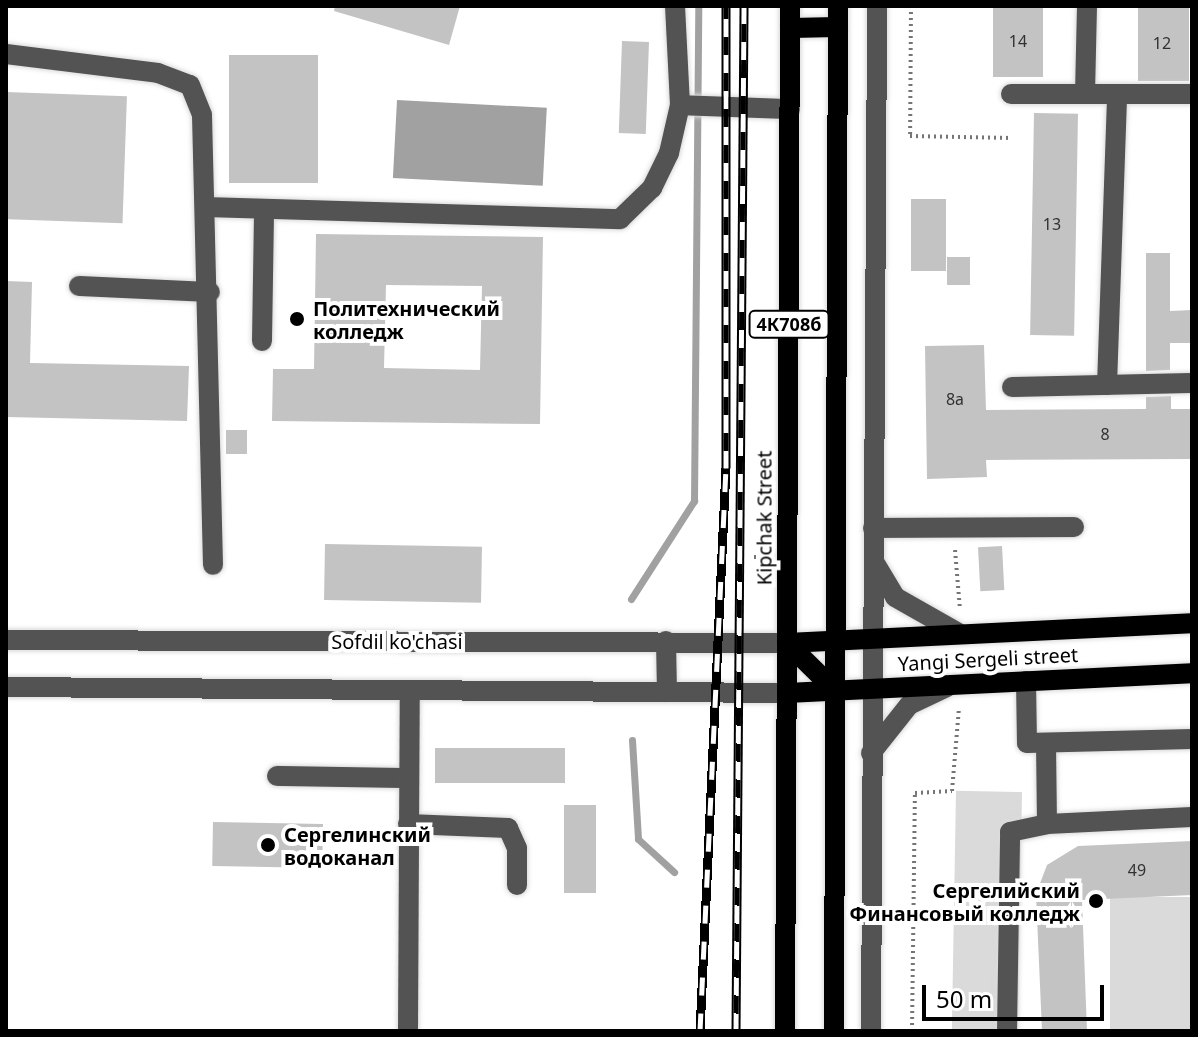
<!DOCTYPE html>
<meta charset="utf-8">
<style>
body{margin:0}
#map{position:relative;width:1198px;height:1037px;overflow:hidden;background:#fff;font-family:"Noto Sans",sans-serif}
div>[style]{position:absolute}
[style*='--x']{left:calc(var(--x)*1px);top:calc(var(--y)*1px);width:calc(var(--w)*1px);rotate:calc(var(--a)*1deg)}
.green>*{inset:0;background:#dadada;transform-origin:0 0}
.water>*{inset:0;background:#a1a1a1;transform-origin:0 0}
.stream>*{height:7px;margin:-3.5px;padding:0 3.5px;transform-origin:3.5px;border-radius:3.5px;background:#a1a1a1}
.building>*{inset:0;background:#c3c3c3;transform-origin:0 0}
.path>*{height:4px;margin-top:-2px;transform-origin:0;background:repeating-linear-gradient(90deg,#757575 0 2px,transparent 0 6px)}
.roads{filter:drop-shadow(0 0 2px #dbdbdb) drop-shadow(0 0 2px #dbdbdb)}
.minor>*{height:20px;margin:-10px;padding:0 10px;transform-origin:10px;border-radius:10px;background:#535353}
.major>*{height:20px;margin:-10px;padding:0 10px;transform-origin:10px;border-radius:10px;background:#000}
.rail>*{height:9px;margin-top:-4.5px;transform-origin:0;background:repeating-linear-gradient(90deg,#fff 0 18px,#000 0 36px);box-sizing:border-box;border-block:2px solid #000}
.dots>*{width:22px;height:22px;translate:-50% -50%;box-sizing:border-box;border:4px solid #fff;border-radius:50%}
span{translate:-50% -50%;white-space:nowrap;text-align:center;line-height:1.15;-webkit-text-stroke:8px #fff;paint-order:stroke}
.number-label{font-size:16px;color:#313131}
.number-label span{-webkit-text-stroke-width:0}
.shield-label span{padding:2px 6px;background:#fff;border:2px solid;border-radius:6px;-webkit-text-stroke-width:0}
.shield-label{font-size:18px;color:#000;font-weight:700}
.poi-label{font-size:20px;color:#000;font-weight:700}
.left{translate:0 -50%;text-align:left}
.right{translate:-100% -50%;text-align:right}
.street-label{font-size:20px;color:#000}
.frame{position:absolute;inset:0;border:8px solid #000;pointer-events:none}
.scale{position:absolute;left:922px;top:985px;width:182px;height:36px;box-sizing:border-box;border:4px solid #000;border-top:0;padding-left:10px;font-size:24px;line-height:28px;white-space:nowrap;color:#000;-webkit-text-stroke:6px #fff;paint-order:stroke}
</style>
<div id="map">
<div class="green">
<div style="left:1022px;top:792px;width:239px;height:66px;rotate:91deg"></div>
<div style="left:1192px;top:897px;width:134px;height:82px;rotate:90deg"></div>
</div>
<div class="water">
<div style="left:397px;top:100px;width:150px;height:78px;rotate:3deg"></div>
</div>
<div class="stream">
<div style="--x:631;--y:599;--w:117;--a:-57.3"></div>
<div style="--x:694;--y:501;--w:495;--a:-89.5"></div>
<div style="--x:632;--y:740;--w:99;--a:86.5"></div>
<div style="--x:638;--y:839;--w:49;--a:42.5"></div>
</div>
<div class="building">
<div style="clip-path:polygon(335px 6px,460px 6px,449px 45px,334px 11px)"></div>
<div style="left:993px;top:6px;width:50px;height:71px"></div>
<div style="left:1138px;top:6px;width:51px;height:75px"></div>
<div style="left:622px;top:41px;width:27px;height:92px;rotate:2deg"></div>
<div style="left:229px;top:55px;width:89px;height:128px"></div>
<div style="left:6px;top:92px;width:121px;height:127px;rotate:2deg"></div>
<div style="left:1034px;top:113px;width:44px;height:222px;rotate:1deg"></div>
<div style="left:911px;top:199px;width:35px;height:72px"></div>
<div style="clip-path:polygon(evenodd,316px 234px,543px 237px,540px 424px,272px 421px,273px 369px,314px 369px,316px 234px,386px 285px,482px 286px,480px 370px,384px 368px,386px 285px)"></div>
<div style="clip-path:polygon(1146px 253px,1170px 253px,1170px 311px,1192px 310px,1192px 343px,1170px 343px,1170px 370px,1146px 371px)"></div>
<div style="left:947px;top:257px;width:23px;height:28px"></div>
<div style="clip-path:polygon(6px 281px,32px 282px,30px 363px,189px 366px,187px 421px,6px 417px)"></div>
<div style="clip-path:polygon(984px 345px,986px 410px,1146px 409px,1146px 397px,1171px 396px,1171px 409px,1192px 409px,1192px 459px,986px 460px,987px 477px,927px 479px,925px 346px)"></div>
<div style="left:226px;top:430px;width:21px;height:24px"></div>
<div style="left:325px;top:544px;width:157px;height:56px;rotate:1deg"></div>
<div style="left:1002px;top:546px;width:44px;height:24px;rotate:87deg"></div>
<div style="left:435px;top:748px;width:130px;height:35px"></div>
<div style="left:564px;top:805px;width:32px;height:88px"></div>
<div style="left:213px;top:822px;width:110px;height:44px;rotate:1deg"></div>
<div style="clip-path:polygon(1192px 841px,1192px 895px,1082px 900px,1087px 1031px,1042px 1031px,1036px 894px,1047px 865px,1078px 846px)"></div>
</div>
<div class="path">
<div style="--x:911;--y:6;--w:130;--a:90.4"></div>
<div style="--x:910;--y:136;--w:102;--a:1.1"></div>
<div style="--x:955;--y:550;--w:59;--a:85.2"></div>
<div style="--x:754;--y:557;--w:11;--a:0"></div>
<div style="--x:912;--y:1031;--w:238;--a:-89.3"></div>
<div style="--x:915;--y:793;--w:37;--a:-3"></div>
<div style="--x:952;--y:791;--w:84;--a:-85.2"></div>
</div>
<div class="roads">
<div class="minor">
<div style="--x:675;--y:6;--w:99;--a:87.1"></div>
<div style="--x:680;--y:105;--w:110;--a:2.1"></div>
<div style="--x:6;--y:54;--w:153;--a:7.1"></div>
<div style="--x:158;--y:73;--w:34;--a:21"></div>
<div style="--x:190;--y:85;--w:32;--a:68"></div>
<div style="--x:202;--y:115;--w:450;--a:88.6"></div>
<div style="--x:1011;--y:94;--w:181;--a:0"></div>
<div style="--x:1085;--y:94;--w:88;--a:-88.7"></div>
<div style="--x:207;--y:207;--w:413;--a:1.7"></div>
<div style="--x:620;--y:219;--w:45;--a:-44.1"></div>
<div style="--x:652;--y:188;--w:39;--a:-64"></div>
<div style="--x:669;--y:153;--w:49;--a:-77.1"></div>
<div style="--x:79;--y:286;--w:131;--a:2.6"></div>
<div style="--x:262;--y:341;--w:132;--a:-89.1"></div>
<div style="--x:1107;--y:385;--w:291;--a:-88"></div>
<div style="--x:1012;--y:387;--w:180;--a:-1.3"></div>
<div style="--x:873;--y:528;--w:201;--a:-0.3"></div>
<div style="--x:876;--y:565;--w:37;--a:59"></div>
<div style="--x:895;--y:597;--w:75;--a:29.6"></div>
<div style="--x:6;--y:640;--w:781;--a:0.22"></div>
<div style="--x:666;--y:641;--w:51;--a:88.9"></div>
<div style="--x:1026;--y:681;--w:62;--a:89.1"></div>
<div style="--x:1027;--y:743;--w:165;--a:-1.4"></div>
<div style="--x:6;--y:687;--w:781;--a:0.44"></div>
<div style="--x:1046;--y:743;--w:81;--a:89.3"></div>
<div style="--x:1047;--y:824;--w:145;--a:-2.8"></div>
<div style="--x:871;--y:753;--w:61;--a:-51.6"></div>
<div style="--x:909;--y:705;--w:42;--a:-25.3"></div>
<div style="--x:277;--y:776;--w:131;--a:0.9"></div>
<div style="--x:408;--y:824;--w:100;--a:2.3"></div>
<div style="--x:508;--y:828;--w:22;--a:66"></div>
<div style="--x:517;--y:848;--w:37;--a:90"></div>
<div style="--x:408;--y:1031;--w:341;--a:-89.7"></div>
<div style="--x:871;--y:1031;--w:1025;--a:-89.66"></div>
<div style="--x:1007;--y:1031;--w:199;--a:-89.1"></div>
<div style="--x:1010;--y:832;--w:38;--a:-12"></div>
</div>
<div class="major">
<div style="--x:790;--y:28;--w:48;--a:-1.2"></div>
<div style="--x:787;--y:643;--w:405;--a:-2.8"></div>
<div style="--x:787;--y:643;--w:69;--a:44.4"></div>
<div style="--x:787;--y:693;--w:405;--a:-2.8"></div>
<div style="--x:785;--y:1031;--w:1025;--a:-89.72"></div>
<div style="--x:834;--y:1031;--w:1025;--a:-89.78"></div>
</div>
</div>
<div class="rail">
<div style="--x:700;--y:1031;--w:564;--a:-87.36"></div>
<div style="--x:726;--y:468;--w:462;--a:-90"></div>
<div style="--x:736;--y:1031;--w:1025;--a:-89.55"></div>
</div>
<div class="dots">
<div style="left:297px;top:319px;background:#000"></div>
<div style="left:268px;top:845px;background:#000"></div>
<div style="left:1096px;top:901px;background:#000"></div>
</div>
<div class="number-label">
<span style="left:1018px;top:41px">14</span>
<span style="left:1162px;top:43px">12</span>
<span style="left:1052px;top:224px">13</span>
<span style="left:955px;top:399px">8а</span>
<span style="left:1105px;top:434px">8</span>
<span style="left:1137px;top:870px">49</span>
</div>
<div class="shield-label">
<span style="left:789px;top:324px">4К708б</span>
</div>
<div class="poi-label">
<span class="left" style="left:313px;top:320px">Политехнический<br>колледж</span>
<span class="left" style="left:284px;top:846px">Сергелинский<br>водоканал</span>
<span class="right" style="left:1080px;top:902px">Сергелийский<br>Финансовый колледж</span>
</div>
<div class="street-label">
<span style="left:764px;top:518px;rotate:-90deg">Kipchak Street</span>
<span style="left:397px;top:641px">Sofdil ko'chasi</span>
<span style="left:988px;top:659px;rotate:-3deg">Yangi Sergeli street</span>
</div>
<div class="frame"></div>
<div class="scale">50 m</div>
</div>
